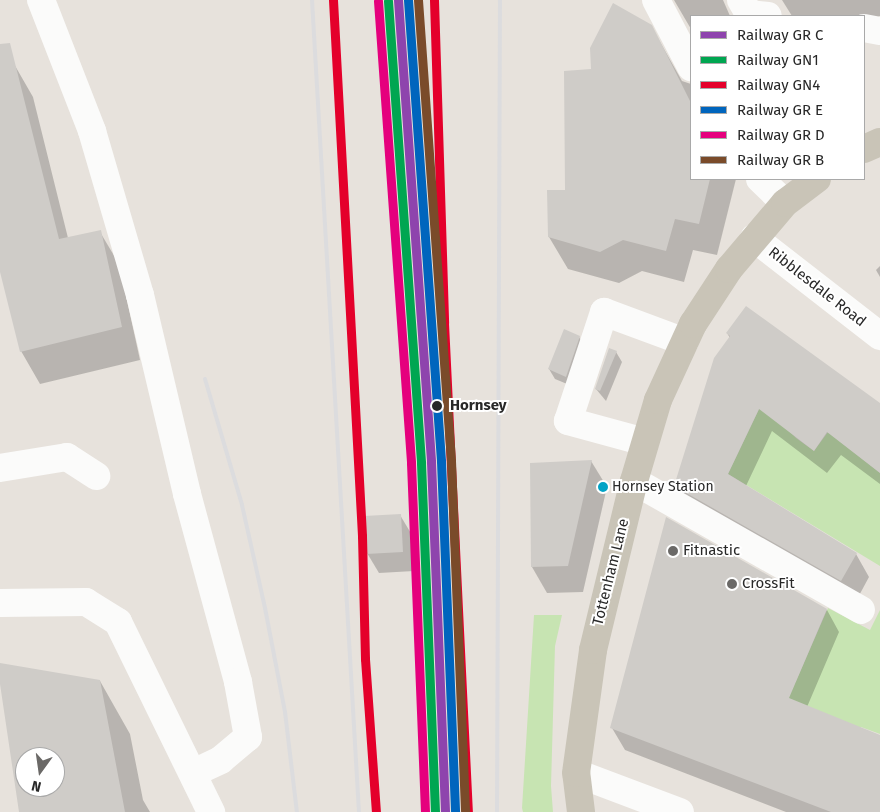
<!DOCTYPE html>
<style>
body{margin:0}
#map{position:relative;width:880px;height:812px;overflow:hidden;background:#e7e2dc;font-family:"Fira Sans",sans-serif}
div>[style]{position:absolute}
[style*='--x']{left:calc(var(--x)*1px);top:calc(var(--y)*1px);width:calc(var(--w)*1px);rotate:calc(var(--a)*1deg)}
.green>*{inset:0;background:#c7e4b2}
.shadow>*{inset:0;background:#0003}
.building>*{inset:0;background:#cfccc8;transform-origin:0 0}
.minor>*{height:28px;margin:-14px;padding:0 14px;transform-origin:14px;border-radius:14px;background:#fbfbfa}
.major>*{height:28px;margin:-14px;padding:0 14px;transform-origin:14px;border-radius:14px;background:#c9c4b7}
.rail>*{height:4px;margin:-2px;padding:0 2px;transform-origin:2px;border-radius:2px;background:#dcdcde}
.rail-1>*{height:9px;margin:-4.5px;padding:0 4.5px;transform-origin:4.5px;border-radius:4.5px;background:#8e44ad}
.rail-2>*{height:9px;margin:-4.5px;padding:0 4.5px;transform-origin:4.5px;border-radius:4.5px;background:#00a651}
.rail-3>*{height:9px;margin:-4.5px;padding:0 4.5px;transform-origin:4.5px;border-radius:4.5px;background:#e4002b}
.rail-4>*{height:9px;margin:-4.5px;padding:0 4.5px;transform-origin:4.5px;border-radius:4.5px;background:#0065bd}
.rail-5>*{height:9px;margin:-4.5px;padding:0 4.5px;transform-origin:4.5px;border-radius:4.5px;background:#e5007d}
.rail-6>*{height:9px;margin:-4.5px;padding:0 4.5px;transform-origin:4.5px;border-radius:4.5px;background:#7a4b2a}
.dots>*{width:14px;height:14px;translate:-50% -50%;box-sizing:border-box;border:2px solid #fff;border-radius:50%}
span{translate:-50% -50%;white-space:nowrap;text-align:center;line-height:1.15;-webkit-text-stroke:4px #fff;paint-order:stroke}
.bus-label{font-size:14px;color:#282828}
.left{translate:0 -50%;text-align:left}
.street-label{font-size:15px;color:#282828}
.stop-label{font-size:15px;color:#282828;font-weight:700}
.poi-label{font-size:15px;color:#282828}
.legend{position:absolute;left:690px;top:15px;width:175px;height:165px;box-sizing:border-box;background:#fff;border:1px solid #a9a9a9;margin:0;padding:6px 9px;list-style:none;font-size:15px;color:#282828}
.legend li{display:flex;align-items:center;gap:10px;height:25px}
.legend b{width:25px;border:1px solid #a9a9a9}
.north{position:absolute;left:15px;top:747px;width:50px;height:50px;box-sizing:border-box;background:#fff;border:1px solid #a9a9a9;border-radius:50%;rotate:194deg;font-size:14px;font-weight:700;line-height:20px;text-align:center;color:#282828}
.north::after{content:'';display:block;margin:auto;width:18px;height:22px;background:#6b6967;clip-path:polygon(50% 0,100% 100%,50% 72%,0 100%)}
</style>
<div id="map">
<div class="green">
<div style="clip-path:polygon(762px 403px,796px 438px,814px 451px,828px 432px,880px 473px,880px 566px,728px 474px)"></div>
<div style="clip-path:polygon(828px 608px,870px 630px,880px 610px,880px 734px,861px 727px,845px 766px,793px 700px,687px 660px,796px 681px)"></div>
<div style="clip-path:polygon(534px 615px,562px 615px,555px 646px,551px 786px,553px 812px,523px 812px,522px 808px)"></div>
</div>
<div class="shadow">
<div style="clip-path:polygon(674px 0,723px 0,730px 16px,691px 16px,691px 29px)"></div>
<div style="clip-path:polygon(782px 0,880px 0,880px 16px,864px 24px,864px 16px,792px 16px)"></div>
<div style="clip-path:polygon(651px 26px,682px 81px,691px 84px,691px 179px,736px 179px,717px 255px,693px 250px,684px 282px,642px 271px,619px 283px,568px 269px,549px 237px,566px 191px,592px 70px)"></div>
<div style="clip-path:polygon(14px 64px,33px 97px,68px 238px,100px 232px,119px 264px,140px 360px,40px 384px,21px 351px,0 267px,0 68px)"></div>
<div style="clip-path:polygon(880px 266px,880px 277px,876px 270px)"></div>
<div style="clip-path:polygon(727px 333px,880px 405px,880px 484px,841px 455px,827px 473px,772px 431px,746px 486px,856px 554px,869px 577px,855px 603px,689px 509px,675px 486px,730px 338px)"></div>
<div style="clip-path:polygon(579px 337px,585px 347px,572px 386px,555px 379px,549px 369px)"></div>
<div style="clip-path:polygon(609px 350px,616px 352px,622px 362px,606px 401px,596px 389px)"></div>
<div style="clip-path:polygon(591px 461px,607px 487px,583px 592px,547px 593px,532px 567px)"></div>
<div style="clip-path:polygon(400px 515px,412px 535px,414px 571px,379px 573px,367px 553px,365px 518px)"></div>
<div style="clip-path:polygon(827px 610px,839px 632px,807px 707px,880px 736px,880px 812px,786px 812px,625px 750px,612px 728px)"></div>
<div style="clip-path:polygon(evenodd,0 665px,100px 681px,130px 734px,143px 800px,150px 812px,21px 812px,0 665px,25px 757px,55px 757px,55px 787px,25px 787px,25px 757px)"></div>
</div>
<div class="building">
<div style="clip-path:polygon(613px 3px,652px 25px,691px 103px,691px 179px,710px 179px,699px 224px,675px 219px,666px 251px,623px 240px,600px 252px,548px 237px,547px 190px,565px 190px,564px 71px,591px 69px,590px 48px)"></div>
<div style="clip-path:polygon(10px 43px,59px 239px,101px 230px,122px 327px,20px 352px,0 272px,0 44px)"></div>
<div style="clip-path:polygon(746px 306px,880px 403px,880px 473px,827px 432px,814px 451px,759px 409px,728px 474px,857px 553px,841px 581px,674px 486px,714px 358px,730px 336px,726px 333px)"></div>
<div style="clip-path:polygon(564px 329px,580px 336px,566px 377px,548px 369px)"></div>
<div style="clip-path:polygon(609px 348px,617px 351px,600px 391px,595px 389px)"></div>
<div style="clip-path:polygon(592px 460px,568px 566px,531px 567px,530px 463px)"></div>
<div style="left:401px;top:514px;width:38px;height:37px;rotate:87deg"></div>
<div style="clip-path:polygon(666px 517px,827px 609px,789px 698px,880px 735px,880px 812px,831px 812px,610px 728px)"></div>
<div style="clip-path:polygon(evenodd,0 663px,100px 680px,125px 812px,19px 812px,0 684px,0 663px,25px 757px,55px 757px,55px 787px,25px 787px,25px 757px)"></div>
</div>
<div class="minor">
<div style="--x:41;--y:0;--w:141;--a:68.7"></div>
<div style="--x:92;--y:131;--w:171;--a:73.7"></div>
<div style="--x:140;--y:295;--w:204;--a:76.7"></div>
<div style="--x:187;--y:494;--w:195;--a:74.8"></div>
<div style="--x:238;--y:682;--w:56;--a:79.7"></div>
<div style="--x:248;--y:737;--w:35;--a:140"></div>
<div style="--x:221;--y:760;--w:31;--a:155"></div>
<div style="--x:656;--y:0;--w:76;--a:62.4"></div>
<div style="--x:741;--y:0;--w:16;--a:60"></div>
<div style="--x:749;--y:14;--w:19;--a:6"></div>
<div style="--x:864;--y:28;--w:16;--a:11"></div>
<div style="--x:760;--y:179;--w:35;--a:44"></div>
<div style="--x:754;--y:238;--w:160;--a:37.9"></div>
<div style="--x:645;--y:442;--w:80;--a:-164.7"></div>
<div style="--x:568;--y:421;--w:115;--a:-71.7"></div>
<div style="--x:604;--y:312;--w:86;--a:20.3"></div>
<div style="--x:0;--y:468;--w:68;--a:-9.3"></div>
<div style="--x:67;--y:457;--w:35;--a:33"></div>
<div style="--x:634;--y:481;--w:261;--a:29.6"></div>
<div style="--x:0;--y:603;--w:86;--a:-0.7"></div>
<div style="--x:86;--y:602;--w:38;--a:32"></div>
<div style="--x:118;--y:622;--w:212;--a:63.9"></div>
<div style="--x:576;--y:773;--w:111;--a:20.6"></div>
</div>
<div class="major">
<div style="--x:864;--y:149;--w:17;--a:-24"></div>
<div style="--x:581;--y:812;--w:39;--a:-97"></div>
<div style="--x:576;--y:773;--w:124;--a:-82.1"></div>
<div style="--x:593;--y:650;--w:174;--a:-76.4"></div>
<div style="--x:634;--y:481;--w:84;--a:-73.5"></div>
<div style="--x:658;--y:400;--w:84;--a:-65.3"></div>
<div style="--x:693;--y:324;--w:66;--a:-56.8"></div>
<div style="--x:729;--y:269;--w:87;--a:-49.7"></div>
<div style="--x:785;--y:203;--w:40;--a:-37"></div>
</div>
<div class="rail">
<div style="--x:312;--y:0;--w:813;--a:86.69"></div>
<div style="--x:205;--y:379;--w:131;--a:73.6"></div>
<div style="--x:242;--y:505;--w:106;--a:77.4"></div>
<div style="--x:265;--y:608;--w:106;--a:79.1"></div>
<div style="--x:285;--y:712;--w:101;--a:83.2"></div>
<div style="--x:497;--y:812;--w:812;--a:-89.79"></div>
</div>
<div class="rail-1">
<div style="--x:398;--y:0;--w:463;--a:85.9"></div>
<div style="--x:431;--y:462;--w:350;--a:87.7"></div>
</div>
<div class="rail-2">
<div style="--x:388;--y:1;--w:463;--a:85.9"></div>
<div style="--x:421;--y:463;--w:349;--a:87.7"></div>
</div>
<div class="rail-3">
<div style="--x:333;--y:0;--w:537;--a:86.9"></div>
<div style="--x:362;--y:536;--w:123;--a:88.6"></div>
<div style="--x:365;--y:659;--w:153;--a:85.9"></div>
<div style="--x:434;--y:0;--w:323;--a:88.2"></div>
<div style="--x:444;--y:323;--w:490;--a:87.2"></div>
</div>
<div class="rail-4">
<div style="--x:408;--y:0;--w:462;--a:85.9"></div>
<div style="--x:441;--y:461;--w:351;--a:87.7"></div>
</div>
<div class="rail-5">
<div style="--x:378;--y:1;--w:463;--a:85.9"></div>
<div style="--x:411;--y:463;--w:349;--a:87.7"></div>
</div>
<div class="rail-6">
<div style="--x:418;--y:0;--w:462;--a:85.9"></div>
<div style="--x:451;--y:461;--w:350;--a:87.7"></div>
</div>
<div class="dots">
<div style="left:437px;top:406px;background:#282828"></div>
<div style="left:603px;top:487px;background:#02a3c6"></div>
<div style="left:673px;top:551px;background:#6b6967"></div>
<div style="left:732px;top:584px;background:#6b6967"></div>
</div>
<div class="bus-label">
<span class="left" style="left:612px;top:487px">Hornsey Station</span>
</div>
<div class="street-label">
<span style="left:817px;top:287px;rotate:38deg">Ribblesdale Road</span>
<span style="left:611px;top:572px;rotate:-76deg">Tottenham Lane</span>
</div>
<div class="stop-label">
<span class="left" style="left:450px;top:406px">Hornsey</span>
</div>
<div class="poi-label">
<span class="left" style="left:683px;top:551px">Fitnastic</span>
<span class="left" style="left:742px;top:584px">CrossFit</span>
</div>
<ul class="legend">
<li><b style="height:6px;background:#8e44ad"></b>Railway GR C</li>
<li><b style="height:6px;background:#00a651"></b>Railway GN1</li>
<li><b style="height:6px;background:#e4002b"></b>Railway GN4</li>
<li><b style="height:6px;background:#0065bd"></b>Railway GR E</li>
<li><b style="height:6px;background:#e5007d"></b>Railway GR D</li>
<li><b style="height:6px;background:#7a4b2a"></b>Railway GR B</li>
</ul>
<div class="north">N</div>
</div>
